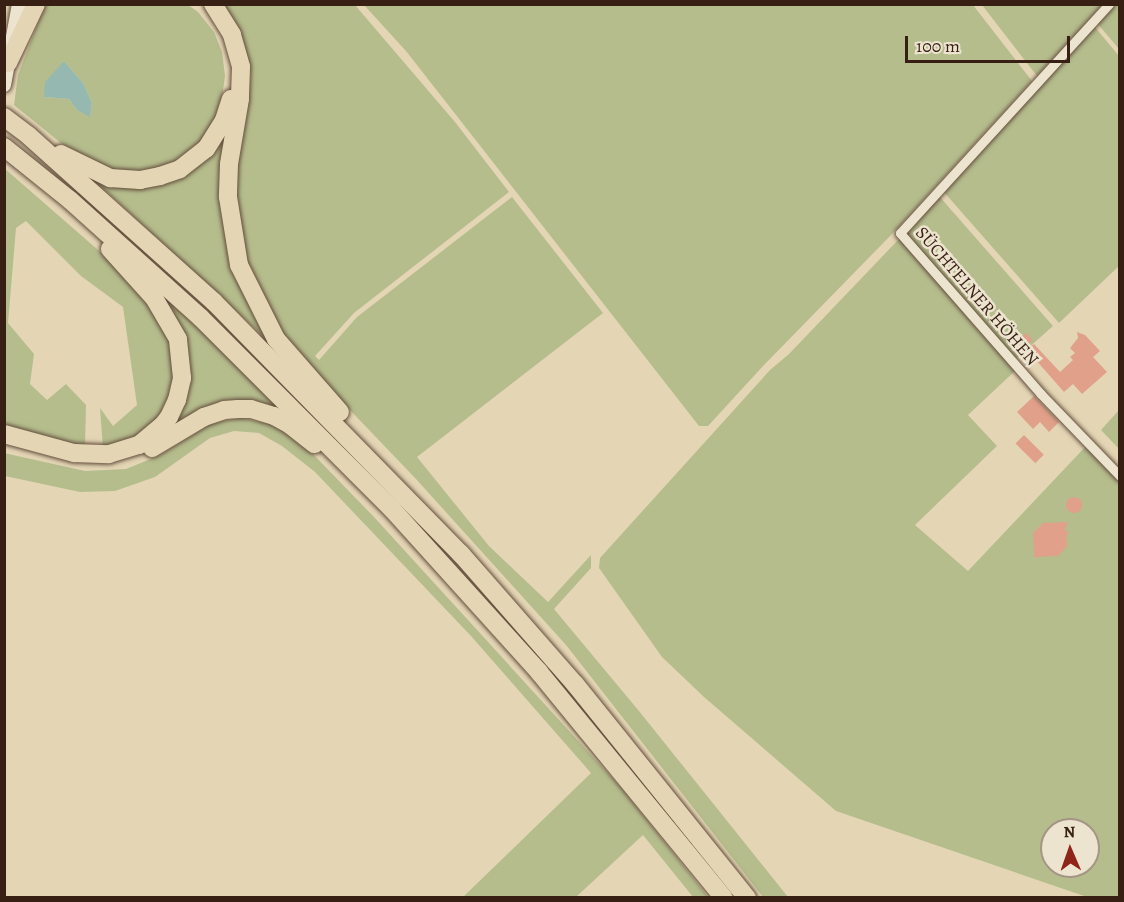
<!DOCTYPE html>
<meta charset="utf-8">
<style>
body{margin:0}
#map{position:relative;width:1124px;height:902px;overflow:hidden;background:#e4d6b5;font-family:Alegreya,serif}
div>[style]{position:absolute}
[style*='--x']{left:calc(var(--x)*1px);top:calc(var(--y)*1px);width:calc(var(--w)*1px);rotate:calc(var(--a)*1deg)}
.green>*{inset:0;background:#b5bd8d}
.water>*{inset:0;background:#95b9b1}
.building>*{inset:0;background:#e0a089;transform-origin:0 0}
.round{border-radius:50%}
.roads{filter:drop-shadow(0 0 2px #634d3c) drop-shadow(0 0 2px #634d3c)}
.minor>*{height:9px;margin:-4.5px;padding:0 4.5px;transform-origin:4.5px;border-radius:4.5px;background:#ede4cf}
.secondary>*{height:14px;margin:-7px;padding:0 7px;transform-origin:7px;border-radius:7px;background:#ede4cf}
.motorway>*{height:18px;margin:-9px;padding:0 9px;transform-origin:9px;border-radius:9px;background:#e4d6b5}
span{translate:-50% -50%;white-space:nowrap;text-align:center;line-height:1.15;-webkit-text-stroke:5px #ede4cf;paint-order:stroke}
.street-label{font-size:18px;color:#381f14}
.frame{position:absolute;inset:0;border:6px solid #381f14;pointer-events:none}
.north{position:absolute;left:1040px;top:818px;width:60px;height:60px;box-sizing:border-box;background:#ede4cf;border:2px solid #a59584;border-radius:50%;rotate:358deg;font-size:16px;font-weight:700;line-height:24px;text-align:center;color:#381f14}
.north::after{content:'';display:block;margin:auto;width:21px;height:27px;background:#8f2418;clip-path:polygon(50% 0,100% 100%,50% 72%,0 100%)}
.scale{position:absolute;left:905px;top:36px;width:165px;height:27px;box-sizing:border-box;border:3px solid #381f14;border-top:0;padding-left:8px;font-size:18px;line-height:21px;white-space:nowrap;color:#381f14;-webkit-text-stroke:4px #ede4cf;paint-order:stroke}
</style>
<div id="map">
<div class="green">
<div style="clip-path:polygon(evenodd,45px 5px,188px 5px,198px 12px,214px 32px,222px 52px,225px 76px,220px 111px,194px 151px,162px 169px,116px 173px,72px 152px,14px 105px,18px 75px,45px 5px,64px 61px,83px 83px,92px 103px,90px 116px,77px 110px,69px 99px,44px 97px,64px 61px)"></div>
<div style="clip-path:polygon(222px 5px,355px 5px,455px 122px,509px 192px,354px 313px,315px 356px,319px 360px,357px 317px,512px 197px,603px 313px,417px 457px,489px 546px,548px 602px,591px 555px,591px 568px,554px 609px,639px 711px,788px 897px,763px 897px,566px 645px,416px 479px,304px 362px,281px 330px,250px 270px,243px 247px,236px 206px,237px 170px,251px 75px,237px 26px)"></div>
<div style="clip-path:polygon(364px 5px,973px 5px,1032px 81px,893px 233px,765px 364px,708px 426px,699px 426px,406px 51px)"></div>
<div style="clip-path:polygon(982px 5px,1102px 5px,1037px 76px)"></div>
<div style="clip-path:polygon(1115px 5px,1119px 5px,1119px 49px,1097px 23px)"></div>
<div style="clip-path:polygon(1094px 26px,1119px 56px,1119px 266px,1059px 323px,943px 191px)"></div>
<div style="clip-path:polygon(231px 118px,223px 183px,271px 343px,94px 180px,148px 184px)"></div>
<div style="clip-path:polygon(4px 168px,105px 256px,142px 296px,168px 336px,175px 369px,171px 395px,159px 418px,139px 437px,103px 449px,100px 408px,113px 426px,137px 405px,123px 307px,81px 276px,26px 221px,16px 228px,8px 323px,34px 354px,30px 384px,47px 400px,66px 384px,86px 405px,85px 449px,5px 426px)"></div>
<div style="clip-path:polygon(939px 196px,1053px 326px,1015px 360px,908px 239px,907px 230px)"></div>
<div style="clip-path:polygon(evenodd,899px 239px,1016px 370px,968px 415px,997px 446px,915px 525px,968px 571px,1087px 445px,1119px 481px,1119px 897px,1087px 897px,836px 811px,704px 697px,662px 657px,599px 568px,600px 558px,770px 370px,789px 354px,899px 239px,1052px 830px,1088px 830px,1088px 866px,1052px 866px,1052px 830px)"></div>
<div style="clip-path:polygon(152px 283px,308px 431px,257px 407px,159px 436px,186px 376px)"></div>
<div style="clip-path:polygon(1119px 410px,1119px 449px,1101px 430px)"></div>
<div style="clip-path:polygon(241px 418px,270px 424px,288px 432px,311px 452px,374px 517px,623px 790px,708px 897px,693px 897px,643px 835px,576px 897px,463px 897px,591px 773px,471px 636px,315px 472px,282px 446px,259px 433px,234px 431px,210px 438px,155px 477px,115px 491px,80px 492px,5px 476px,4px 453px,85px 471px,126px 469px,158px 456px,212px 423px)"></div>
</div>
<div class="water">
<div style="clip-path:polygon(64px 61px,83px 83px,92px 103px,90px 117px,77px 110px,69px 99px,44px 97px,45px 82px)"></div>
</div>
<div class="building">
<div style="clip-path:polygon(1077px 332px,1085px 335px,1100px 351px,1093px 357px,1107px 372px,1082px 394px,1073px 384px,1064px 392px,1027px 350px,1034px 344px,1060px 372px,1073px 360px,1070px 357px,1075px 353px,1070px 348px,1078px 338px)"></div>
<div style="clip-path:polygon(1026px 333px,1033px 340px,1025px 346px,1019px 339px)"></div>
<div style="clip-path:polygon(1034px 396px,1059px 422px,1049px 432px,1040px 422px,1033px 429px,1017px 412px)"></div>
<div style="left:1024px;top:435px;width:28px;height:12px;rotate:45deg"></div>
<div class="round" style="left:1066px;top:497px;width:16px;height:16px"></div>
<div style="clip-path:polygon(1068px 522px,1065px 530px,1069px 533px,1066px 535px,1067px 546px,1058px 556px,1034px 557px,1033px 533px,1043px 523px)"></div>
</div>
<div class="roads">
<div class="minor">
<div style="--x:1109;--y:4;--w:310;--a:132.4"></div>
<div style="--x:900;--y:233;--w:214;--a:48.8"></div>
<div style="--x:1041;--y:394;--w:114;--a:46.1"></div>
</div>
<div class="secondary">
<div style="--x:4;--y:85;--w:82;--a:-79.5"></div>
</div>
<div class="motorway">
<div style="--x:213;--y:4;--w:36;--a:58"></div>
<div style="--x:232;--y:35;--w:33;--a:74"></div>
<div style="--x:241;--y:67;--w:32;--a:92"></div>
<div style="--x:240;--y:99;--w:66;--a:99.6"></div>
<div style="--x:229;--y:164;--w:33;--a:92"></div>
<div style="--x:228;--y:197;--w:69;--a:80.8"></div>
<div style="--x:239;--y:265;--w:83;--a:63.4"></div>
<div style="--x:276;--y:339;--w:97;--a:48.8"></div>
<div style="--x:8;--y:63;--w:65;--a:-64.6"></div>
<div style="--x:4;--y:117;--w:31;--a:37"></div>
<div style="--x:29;--y:136;--w:249;--a:41.9"></div>
<div style="--x:214;--y:302;--w:353;--a:45.6"></div>
<div style="--x:461;--y:554;--w:173;--a:48.8"></div>
<div style="--x:575;--y:684;--w:275;--a:51.2"></div>
<div style="--x:4;--y:147;--w:85;--a:38.8"></div>
<div style="--x:70;--y:200;--w:176;--a:42"></div>
<div style="--x:201;--y:318;--w:269;--a:45"></div>
<div style="--x:391;--y:508;--w:221;--a:47.9"></div>
<div style="--x:539;--y:672;--w:292;--a:50.7"></div>
<div style="--x:61;--y:154;--w:55;--a:26.1"></div>
<div style="--x:110;--y:178;--w:30;--a:4"></div>
<div style="--x:140;--y:180;--w:20;--a:-11"></div>
<div style="--x:160;--y:176;--w:21;--a:-19"></div>
<div style="--x:180;--y:169;--w:33;--a:-38"></div>
<div style="--x:206;--y:149;--w:34;--a:-58"></div>
<div style="--x:224;--y:120;--w:22;--a:-72"></div>
<div style="--x:4;--y:434;--w:73;--a:15.2"></div>
<div style="--x:74;--y:453;--w:35;--a:2"></div>
<div style="--x:109;--y:454;--w:31;--a:-17"></div>
<div style="--x:139;--y:445;--w:30;--a:-40"></div>
<div style="--x:162;--y:426;--w:11;--a:-52"></div>
<div style="--x:169;--y:417;--w:19;--a:-65"></div>
<div style="--x:177;--y:400;--w:23;--a:-77"></div>
<div style="--x:182;--y:378;--w:39;--a:-96"></div>
<div style="--x:178;--y:339;--w:48;--a:-120.3"></div>
<div style="--x:154;--y:298;--w:66;--a:-131.9"></div>
<div style="--x:152;--y:448;--w:61;--a:-30.8"></div>
<div style="--x:204;--y:417;--w:21;--a:-19"></div>
<div style="--x:224;--y:410;--w:14;--a:-4"></div>
<div style="--x:238;--y:409;--w:13;--a:0"></div>
<div style="--x:251;--y:409;--w:24;--a:17"></div>
<div style="--x:274;--y:416;--w:18;--a:29"></div>
<div style="--x:290;--y:425;--w:31;--a:38"></div>
</div>
</div>
<div class="street-label">
<span style="left:977px;top:296px;rotate:49deg">SÜCHTELNER HÖHEN</span>
</div>
<div class="frame"></div>
<div class="north">N</div>
<div class="scale">100 m</div>
</div>
